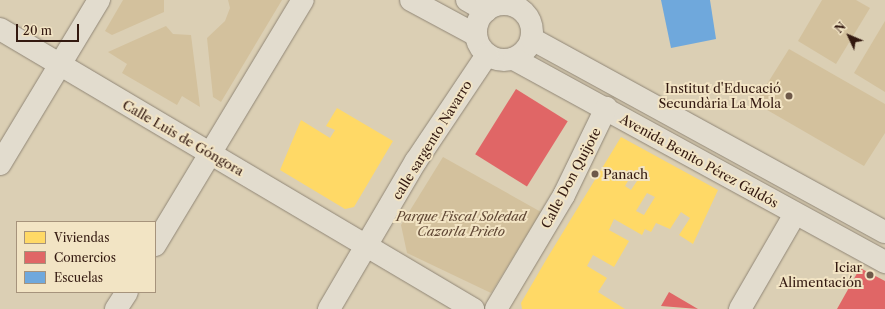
<!DOCTYPE html>
<meta charset="utf-8">
<style>
body{margin:0}
#map{position:relative;width:885px;height:309px;overflow:hidden;background:#dbcfb4;font-family:"Libre Caslon Text",serif}
div>[style]{position:absolute}
[style*='--x']{left:calc(var(--x)*1px);top:calc(var(--y)*1px);width:calc(var(--w)*1px);rotate:calc(var(--a)*1deg)}
.green>*{inset:0;background:#d3c19d}
.homes>*{inset:0;background:#ffd966}
.shops>*{inset:0;background:#e06666;transform-origin:0 0}
.schools>*{inset:0;background:#6fa8dc}
.roads{filter:drop-shadow(0 0 1px #908676) drop-shadow(0 0 1px #908676)}
.minor>*{height:22px;margin:-11px;padding:0 11px;transform-origin:11px;border-radius:11px;background:#e2dcce}
.minor>.ring{margin:-11px;padding:0;box-sizing:content-box;background:none;border:22px solid #e2dcce;border-radius:50%}
.dots>*{width:11px;height:11px;translate:-50% -50%;box-sizing:border-box;border:2px solid #f2e4c4;border-radius:50%}
span{translate:-50% -50%;white-space:nowrap;text-align:center;line-height:1.15;-webkit-text-stroke:4px #f2e4c4;paint-order:stroke}
.poi-label{font-size:13px;color:#331910}
.right{translate:-100% -50%;text-align:right}
.left{translate:0 -50%;text-align:left}
.street-label{font-size:13px;color:#331910}
.park-label{font-size:13px;color:#614835;font-style:italic}
.legend{position:absolute;left:16px;top:221px;width:140px;height:72px;box-sizing:border-box;background:#f2e4c4;border:1px solid #a6937c;margin:0;padding:5px 7px;list-style:none;font-size:12px;color:#331910}
.legend li{display:flex;align-items:center;gap:8px;height:20px}
.legend b{width:20px;border:1px solid #a6937c}
.north{position:absolute;left:829px;top:16px;width:40px;height:40px;-webkit-text-stroke:3px #f2e4c4;paint-order:stroke;rotate:314deg;font-size:11px;font-weight:700;line-height:16px;text-align:center;color:#331910}
.north::after{content:'';display:block;margin:auto;width:14px;height:18px;background:#331910;clip-path:polygon(50% 0,100% 100%,50% 72%,0 100%)}
.scale{position:absolute;left:16px;top:24px;width:63px;height:18px;box-sizing:border-box;border:2px solid #331910;border-top:0;padding-left:5px;font-size:12px;line-height:14px;white-space:nowrap;color:#331910;-webkit-text-stroke:3px #f2e4c4;paint-order:stroke}
</style>
<div id="map">
<div class="green">
<div style="clip-path:polygon(123px 0,164px 0,164px 12px,112px 35px,105px 31px)"></div>
<div style="clip-path:polygon(228px 0,282px 0,221px 102px,213px 97px,207px 38px,225px 21px,230px 8px)"></div>
<div style="clip-path:polygon(822px 0,856px 0,870px 8px,836px 64px,798px 41px)"></div>
<div style="clip-path:polygon(885px 21px,885px 92px,854px 73px)"></div>
<div style="clip-path:polygon(166px 26px,173px 34px,191px 35px,200px 107px,182px 96px,177px 105px,122px 73px,127px 64px,108px 52px)"></div>
<div style="clip-path:polygon(789px 49px,885px 104px,885px 133px,864px 166px,755px 103px)"></div>
<div style="clip-path:polygon(443px 157px,541px 212px,491px 293px,407px 253px,401px 225px)"></div>
</div>
<div class="homes">
<div style="clip-path:polygon(337px 108px,393px 141px,354px 207px,345px 209px,280px 170px,301px 120px,330px 138px,335px 130px,326px 126px)"></div>
<div style="clip-path:polygon(evenodd,621px 137px,718px 190px,693px 244px,679px 235px,690px 218px,681px 212px,670px 229px,656px 223px,651px 232px,645px 229px,642px 235px,614px 219px,609px 230px,629px 241px,614px 267px,593px 255px,587px 266px,607px 278px,598px 292px,625px 309px,522px 309px,521px 303px,546px 260px,621px 137px,632px 174px,639px 178px,631px 190px,625px 186px,632px 174px,621px 137px,647px 193px,655px 197px,644px 215px,636px 211px,647px 193px)"></div>
</div>
<div class="shops">
<div style="left:516px;top:89px;width:61px;height:77px;rotate:32deg"></div>
<div style="clip-path:polygon(860px 268px,885px 281px,885px 309px,837px 309px)"></div>
<div style="clip-path:polygon(669px 292px,698px 309px,661px 306px)"></div>
</div>
<div class="schools">
<div style="clip-path:polygon(661px 0,710px 0,716px 39px,671px 48px)"></div>
</div>
<div class="roads">
<div class="minor">
<div style="--x:411;--y:0;--w:74;--a:28.3"></div>
<div style="--x:467;--y:0;--w:22;--a:30"></div>
<div class="ring" style="left:476px;top:4px;width:34px;height:34px"></div>
<div style="--x:0;--y:29;--w:550;--a:30.62"></div>
<div style="--x:532;--y:39;--w:402;--a:28.7"></div>
<div style="--x:514;--y:59;--w:423;--a:28.7"></div>
<div style="--x:0;--y:164;--w:192;--a:-58.9"></div>
<div style="--x:155;--y:245;--w:286;--a:-58.9"></div>
<div style="--x:116;--y:309;--w:20;--a:-57"></div>
<div style="--x:329;--y:309;--w:172;--a:-59.6"></div>
<div style="--x:416;--y:161;--w:128;--a:-56.2"></div>
<div style="--x:496;--y:309;--w:133;--a:-59.2"></div>
<div style="--x:564;--y:195;--w:97;--a:-64.2"></div>
<div style="--x:740;--y:309;--w:110;--a:-59.9"></div>
</div>
</div>
<div class="dots">
<div style="left:789px;top:96px;background:#6e5949"></div>
<div style="left:595px;top:174px;background:#6e5949"></div>
<div style="left:870px;top:275px;background:#6e5949"></div>
</div>
<div class="poi-label">
<span class="right" style="left:781px;top:96px">Institut d'Educació<br>Secundària La Mola</span>
<span class="left" style="left:603px;top:174px">Panach</span>
<span class="right" style="left:862px;top:275px">Iciar<br>Alimentación</span>
</div>
<div class="street-label">
<span style="left:183px;top:138px;rotate:30deg">Calle Luis de Góngora</span>
<span style="left:432px;top:140px;rotate:-58deg">calle sargento Navarro</span>
<span style="left:699px;top:161px;rotate:29deg">Avenida Benito Pérez Galdós</span>
<span style="left:571px;top:178px;rotate:-62deg">Calle Don Quijote</span>
</div>
<div class="park-label">
<span style="left:461px;top:224px">Parque Fiscal Soledad<br>Cazorla Prieto</span>
</div>
<ul class="legend">
<li><b style="height:11px;background:#ffd966"></b>Viviendas</li>
<li><b style="height:11px;background:#e06666"></b>Comercios</li>
<li><b style="height:11px;background:#6fa8dc"></b>Escuelas</li>
</ul>
<div class="north">N</div>
<div class="scale">20 m</div>
</div>
